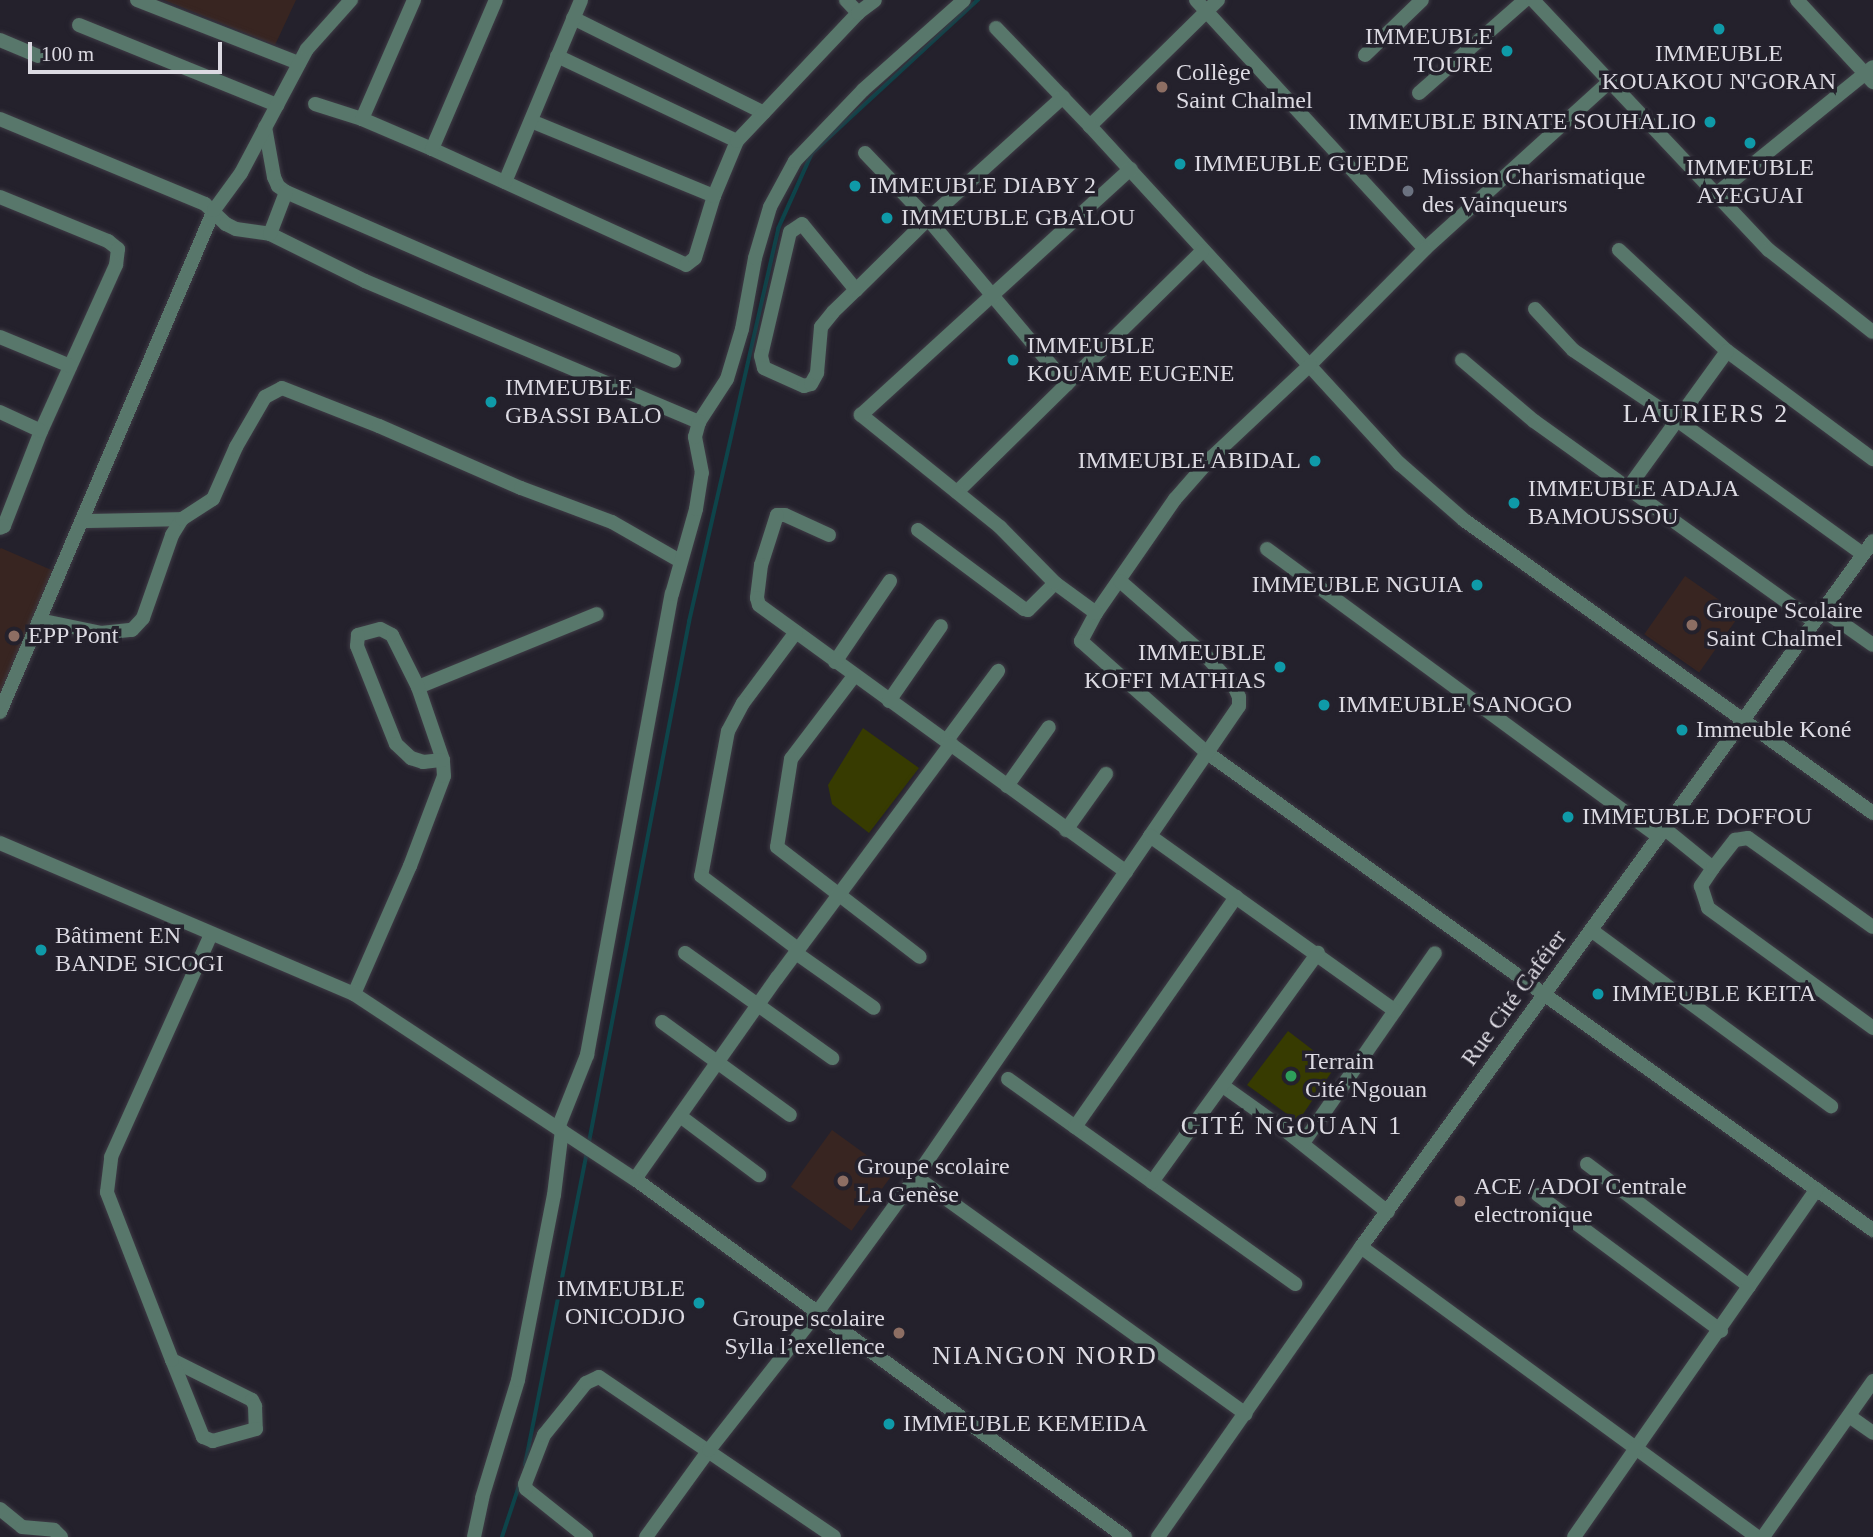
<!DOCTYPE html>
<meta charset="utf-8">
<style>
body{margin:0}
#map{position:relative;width:1873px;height:1537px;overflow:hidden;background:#24212c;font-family:Georgia,serif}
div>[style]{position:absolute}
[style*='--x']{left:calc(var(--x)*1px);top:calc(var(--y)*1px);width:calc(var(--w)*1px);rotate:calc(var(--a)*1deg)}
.education>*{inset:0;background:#382521;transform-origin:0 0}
.green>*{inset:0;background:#373b01}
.stream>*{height:3.5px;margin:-1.75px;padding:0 1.75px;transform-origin:1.75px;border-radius:1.75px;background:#0e444a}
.roads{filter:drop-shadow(0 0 2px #3e3b45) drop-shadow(0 0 2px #3e3b45)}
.minor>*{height:14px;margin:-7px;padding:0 7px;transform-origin:7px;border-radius:7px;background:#58776b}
.tertiary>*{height:14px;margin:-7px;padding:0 7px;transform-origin:7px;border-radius:7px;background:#58776b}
.dots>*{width:19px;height:19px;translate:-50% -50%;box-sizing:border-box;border:4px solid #24212c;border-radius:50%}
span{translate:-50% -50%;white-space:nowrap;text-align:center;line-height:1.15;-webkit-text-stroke:7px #24212c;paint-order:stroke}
.poi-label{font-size:24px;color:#dcdae2}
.right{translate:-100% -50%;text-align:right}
.left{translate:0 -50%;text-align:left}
.street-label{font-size:24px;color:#dcdae2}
.neighbourhood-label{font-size:26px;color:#dcdae2;letter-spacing:2px}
.scale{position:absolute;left:28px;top:42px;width:194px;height:32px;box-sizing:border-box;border:4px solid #dcdae2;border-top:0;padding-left:9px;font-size:21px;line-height:24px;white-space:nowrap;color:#dcdae2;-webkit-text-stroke:5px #24212c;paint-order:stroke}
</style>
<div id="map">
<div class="education">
<div style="clip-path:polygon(164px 0,296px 0,275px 45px)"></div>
<div style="clip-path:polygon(1px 548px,56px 572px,0 701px,0 549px)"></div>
<div style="left:1685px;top:576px;width:67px;height:71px;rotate:35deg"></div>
<div style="left:832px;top:1130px;width:75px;height:70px;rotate:36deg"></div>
</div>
<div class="green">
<div style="clip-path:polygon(863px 728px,919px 768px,869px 833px,832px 804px,828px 785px)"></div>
<div style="clip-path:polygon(1288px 1031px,1335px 1067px,1301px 1117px,1294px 1119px,1247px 1085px)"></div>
</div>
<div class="stream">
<div style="--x:589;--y:1142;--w:530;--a:-79.11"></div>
<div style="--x:689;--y:622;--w:403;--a:-77.2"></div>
<div style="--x:778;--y:229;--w:83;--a:-65.9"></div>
<div style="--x:812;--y:153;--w:226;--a:-42.7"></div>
<div style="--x:525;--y:1465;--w:318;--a:-78.8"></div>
<div style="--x:502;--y:1537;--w:57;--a:-71.6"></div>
</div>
<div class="roads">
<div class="minor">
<div style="--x:137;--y:0;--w:174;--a:21.3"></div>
<div style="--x:846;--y:0;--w:18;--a:47"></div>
<div style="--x:1196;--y:0;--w:338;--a:47.4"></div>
<div style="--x:1218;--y:0;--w:180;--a:135.5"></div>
<div style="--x:1090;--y:126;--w:459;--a:47.5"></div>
<div style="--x:1400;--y:464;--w:85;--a:41.2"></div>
<div style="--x:1464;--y:520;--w:503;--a:35.62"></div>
<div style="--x:1797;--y:0;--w:112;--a:47.2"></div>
<div style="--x:573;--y:18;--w:213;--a:26.4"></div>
<div style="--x:79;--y:25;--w:214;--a:22"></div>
<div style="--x:996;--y:28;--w:136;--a:46.2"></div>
<div style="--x:0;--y:40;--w:41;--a:22.8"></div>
<div style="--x:1365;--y:55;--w:79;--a:-44"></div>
<div style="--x:557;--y:56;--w:199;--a:25.3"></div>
<div style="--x:1609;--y:82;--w:248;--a:137.8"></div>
<div style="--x:1425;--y:249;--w:163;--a:134.8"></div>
<div style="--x:1310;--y:365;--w:134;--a:136.8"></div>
<div style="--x:1212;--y:457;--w:56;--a:131.4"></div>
<div style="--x:1175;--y:499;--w:139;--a:124.7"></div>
<div style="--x:1096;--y:613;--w:32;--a:118"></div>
<div style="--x:1081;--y:641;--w:167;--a:41.6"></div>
<div style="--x:1206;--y:752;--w:821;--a:35.63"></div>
<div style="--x:1419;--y:93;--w:141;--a:-41.3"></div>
<div style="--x:315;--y:104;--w:49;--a:17.7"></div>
<div style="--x:362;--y:119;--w:76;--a:23.2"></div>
<div style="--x:432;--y:149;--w:279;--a:24.5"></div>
<div style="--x:686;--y:265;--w:11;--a:-38"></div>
<div style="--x:695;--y:258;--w:65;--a:-73"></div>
<div style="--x:714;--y:196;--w:60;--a:-67.3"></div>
<div style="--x:737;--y:141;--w:176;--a:-46.6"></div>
<div style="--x:858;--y:13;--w:21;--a:-37"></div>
<div style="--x:0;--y:119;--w:222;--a:22.5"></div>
<div style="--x:205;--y:204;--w:29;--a:44"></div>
<div style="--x:226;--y:224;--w:11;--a:27"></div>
<div style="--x:236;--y:229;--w:34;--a:8"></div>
<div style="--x:270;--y:234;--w:106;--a:26.3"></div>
<div style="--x:365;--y:281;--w:363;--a:22.9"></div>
<div style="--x:699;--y:422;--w:51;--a:-56.9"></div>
<div style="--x:727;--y:379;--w:52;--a:-73.3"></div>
<div style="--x:742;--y:329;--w:72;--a:-79.6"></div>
<div style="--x:755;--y:258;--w:53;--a:-73.6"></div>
<div style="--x:770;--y:207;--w:52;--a:-61.5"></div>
<div style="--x:795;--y:161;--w:98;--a:-46.2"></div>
<div style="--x:863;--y:90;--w:135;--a:-41.7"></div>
<div style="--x:362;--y:119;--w:130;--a:-66.4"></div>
<div style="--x:531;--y:121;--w:198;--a:22.3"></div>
<div style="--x:265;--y:127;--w:51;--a:79.8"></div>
<div style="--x:274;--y:177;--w:10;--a:66"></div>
<div style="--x:278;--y:186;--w:10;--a:37"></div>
<div style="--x:286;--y:192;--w:423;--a:23.5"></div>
<div style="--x:432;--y:149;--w:162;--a:-66.8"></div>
<div style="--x:865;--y:153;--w:91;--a:46.3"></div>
<div style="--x:928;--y:219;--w:216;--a:49.9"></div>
<div style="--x:505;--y:182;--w:197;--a:-67.3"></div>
<div style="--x:1715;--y:195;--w:203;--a:-39"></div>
<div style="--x:0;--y:197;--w:117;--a:22.2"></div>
<div style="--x:108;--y:241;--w:13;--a:39"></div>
<div style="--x:118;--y:249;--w:16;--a:97"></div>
<div style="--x:116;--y:265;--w:182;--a:114.3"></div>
<div style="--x:41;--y:431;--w:102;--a:111.3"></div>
<div style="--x:4;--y:526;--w:4;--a:153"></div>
<div style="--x:270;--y:234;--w:45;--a:-69.1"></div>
<div style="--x:1619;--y:250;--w:148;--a:43.1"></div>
<div style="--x:1727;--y:351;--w:182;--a:36.5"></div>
<div style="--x:856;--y:290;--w:85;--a:-129.3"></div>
<div style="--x:802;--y:224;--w:14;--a:146"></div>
<div style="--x:790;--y:232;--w:127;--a:103.2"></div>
<div style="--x:761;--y:356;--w:12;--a:76"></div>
<div style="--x:764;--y:368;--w:44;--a:24.2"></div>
<div style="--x:804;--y:386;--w:7;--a:-16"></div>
<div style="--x:811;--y:384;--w:13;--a:-61"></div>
<div style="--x:817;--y:373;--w:46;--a:-85"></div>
<div style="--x:821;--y:327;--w:19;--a:-51"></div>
<div style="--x:833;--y:312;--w:32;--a:-44"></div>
<div style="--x:856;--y:290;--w:101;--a:-44.6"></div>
<div style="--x:928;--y:219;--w:182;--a:-42.1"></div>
<div style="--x:1535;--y:309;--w:56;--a:47.2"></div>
<div style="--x:1573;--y:350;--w:125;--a:33.9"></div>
<div style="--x:1677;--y:420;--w:229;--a:35.8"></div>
<div style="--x:0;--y:337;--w:76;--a:22.5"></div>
<div style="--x:1462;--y:360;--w:94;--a:40.3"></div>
<div style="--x:1534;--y:421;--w:343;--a:35.6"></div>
<div style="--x:0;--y:412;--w:45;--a:24.9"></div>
<div style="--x:1628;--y:488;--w:169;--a:-54.1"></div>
<div style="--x:957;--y:492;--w:344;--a:-44.5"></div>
<div style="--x:82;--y:521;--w:100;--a:-1.1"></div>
<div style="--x:918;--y:530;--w:132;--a:36.7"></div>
<div style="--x:1024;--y:609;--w:4;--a:14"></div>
<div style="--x:1028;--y:610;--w:38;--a:-45"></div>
<div style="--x:829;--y:535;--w:48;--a:-155.6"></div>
<div style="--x:785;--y:515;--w:8;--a:180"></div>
<div style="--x:777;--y:515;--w:52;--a:107.7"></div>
<div style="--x:761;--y:565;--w:33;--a:97"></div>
<div style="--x:757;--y:598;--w:7;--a:74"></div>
<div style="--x:759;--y:605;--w:454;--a:36"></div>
<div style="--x:1267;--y:549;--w:486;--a:36.3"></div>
<div style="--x:1120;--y:581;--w:117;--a:41.2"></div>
<div style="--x:1208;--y:658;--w:40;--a:48"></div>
<div style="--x:1235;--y:688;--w:10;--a:66"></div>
<div style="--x:1239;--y:697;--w:9;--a:90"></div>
<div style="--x:1239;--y:706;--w:158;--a:124.4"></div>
<div style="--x:1822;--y:609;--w:62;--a:35.2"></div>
<div style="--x:1096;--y:613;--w:51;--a:-143.8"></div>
<div style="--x:1055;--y:583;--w:78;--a:-134.5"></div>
<div style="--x:1000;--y:527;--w:179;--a:-141.1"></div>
<div style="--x:861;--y:415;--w:365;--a:-42.4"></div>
<div style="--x:39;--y:620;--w:63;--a:11.8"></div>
<div style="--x:101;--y:633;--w:31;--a:-6"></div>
<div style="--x:132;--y:630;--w:16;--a:-47"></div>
<div style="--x:143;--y:618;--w:88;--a:-70.7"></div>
<div style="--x:172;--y:535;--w:19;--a:-58"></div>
<div style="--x:182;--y:519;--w:37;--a:-33"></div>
<div style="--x:213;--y:499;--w:57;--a:-66.1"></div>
<div style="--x:236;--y:447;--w:58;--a:-59.9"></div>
<div style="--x:265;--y:397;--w:19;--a:-28"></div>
<div style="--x:282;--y:388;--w:104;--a:21.4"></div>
<div style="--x:379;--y:426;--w:155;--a:23.6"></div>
<div style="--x:521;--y:488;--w:97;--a:20.5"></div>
<div style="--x:612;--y:522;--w:78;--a:29.8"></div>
<div style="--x:796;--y:632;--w:89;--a:126.7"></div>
<div style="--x:743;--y:703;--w:32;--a:118"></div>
<div style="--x:728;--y:731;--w:147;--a:100.5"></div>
<div style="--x:701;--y:876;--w:121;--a:37"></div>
<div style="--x:835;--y:662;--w:98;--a:-55.8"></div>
<div style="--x:854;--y:676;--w:104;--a:127.2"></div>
<div style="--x:791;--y:759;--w:89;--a:99"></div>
<div style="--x:777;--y:847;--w:180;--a:37.6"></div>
<div style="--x:418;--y:687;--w:193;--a:-22.2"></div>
<div style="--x:889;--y:701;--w:91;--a:-55.3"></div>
<div style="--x:0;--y:712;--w:546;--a:-66.91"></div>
<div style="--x:214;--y:210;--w:46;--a:-53.9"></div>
<div style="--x:241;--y:173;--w:140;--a:-62"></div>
<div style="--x:307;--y:49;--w:66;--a:-48.1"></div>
<div style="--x:947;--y:740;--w:86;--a:-53.5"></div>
<div style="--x:1007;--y:786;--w:72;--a:-54.6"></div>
<div style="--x:1665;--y:829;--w:62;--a:39.1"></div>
<div style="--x:1713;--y:868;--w:22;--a:124"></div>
<div style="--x:1701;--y:886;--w:23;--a:72"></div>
<div style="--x:1708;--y:908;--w:204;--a:36"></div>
<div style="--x:1066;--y:830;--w:69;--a:-54.5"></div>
<div style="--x:1713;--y:868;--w:36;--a:-52"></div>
<div style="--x:1735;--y:840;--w:13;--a:-9"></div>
<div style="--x:1748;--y:838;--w:153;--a:35.5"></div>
<div style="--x:1591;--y:930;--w:298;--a:36.3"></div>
<div style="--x:685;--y:953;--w:181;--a:35.5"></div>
<div style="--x:796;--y:953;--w:95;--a:35.2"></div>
<div style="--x:354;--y:994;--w:140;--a:-66.4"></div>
<div style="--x:410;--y:866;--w:96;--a:-69.3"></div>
<div style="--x:444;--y:776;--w:16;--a:-94"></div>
<div style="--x:443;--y:760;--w:77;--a:-108.9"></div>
<div style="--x:418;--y:687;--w:58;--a:-116.6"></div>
<div style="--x:392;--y:635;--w:13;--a:-153"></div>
<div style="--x:380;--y:629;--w:23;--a:165"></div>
<div style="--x:358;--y:635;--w:11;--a:95"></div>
<div style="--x:357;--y:646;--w:105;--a:68.3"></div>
<div style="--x:396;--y:744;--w:21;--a:43"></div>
<div style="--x:411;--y:758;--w:13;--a:18"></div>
<div style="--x:423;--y:762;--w:20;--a:-6"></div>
<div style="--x:662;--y:1022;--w:158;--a:36"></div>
<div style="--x:1008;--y:1079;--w:353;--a:35.5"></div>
<div style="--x:1223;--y:1086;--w:77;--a:35.5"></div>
<div style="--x:1286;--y:1131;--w:130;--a:38.5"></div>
<div style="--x:680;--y:1116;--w:99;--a:36.8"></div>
<div style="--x:1075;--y:1127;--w:281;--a:-55"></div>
<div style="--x:558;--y:1128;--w:79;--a:-68.3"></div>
<div style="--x:587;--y:1055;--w:469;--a:-79.6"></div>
<div style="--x:672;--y:594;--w:88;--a:-74.2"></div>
<div style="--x:696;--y:509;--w:36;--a:-81"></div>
<div style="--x:702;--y:473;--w:37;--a:-101"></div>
<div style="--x:695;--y:437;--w:16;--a:-75"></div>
<div style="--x:1303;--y:1143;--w:231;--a:-55.2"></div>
<div style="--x:1587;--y:1164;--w:203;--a:37"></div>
<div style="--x:916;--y:1177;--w:414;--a:-55.5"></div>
<div style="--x:1150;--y:836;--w:301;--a:35.5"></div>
<div style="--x:635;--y:1179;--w:246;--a:-54.8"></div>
<div style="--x:777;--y:978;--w:292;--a:-53.4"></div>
<div style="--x:1152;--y:1182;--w:283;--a:-54.1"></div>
<div style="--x:1538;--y:1195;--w:228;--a:36.6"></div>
<div style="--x:1361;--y:1247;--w:491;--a:36.2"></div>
<div style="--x:172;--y:1360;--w:89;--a:26.6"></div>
<div style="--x:252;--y:1400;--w:7;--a:63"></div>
<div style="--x:255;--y:1406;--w:23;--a:88"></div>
<div style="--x:256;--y:1429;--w:45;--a:164.4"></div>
<div style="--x:213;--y:1441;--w:11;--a:-158"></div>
<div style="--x:203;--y:1437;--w:83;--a:-111.9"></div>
<div style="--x:172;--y:1360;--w:180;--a:-111.2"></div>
<div style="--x:107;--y:1192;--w:35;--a:-83"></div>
<div style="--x:111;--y:1157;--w:244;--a:-65.8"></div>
<div style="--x:1849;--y:1416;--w:29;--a:35"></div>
<div style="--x:0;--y:1509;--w:28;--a:39"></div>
<div style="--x:22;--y:1527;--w:32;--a:5"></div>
<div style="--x:54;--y:1530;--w:10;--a:45"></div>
<div style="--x:474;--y:1537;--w:40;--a:-78"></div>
<div style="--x:482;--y:1498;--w:123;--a:-73"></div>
<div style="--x:518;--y:1380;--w:188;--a:-79"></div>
<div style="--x:554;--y:1195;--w:65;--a:-83"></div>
<div style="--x:586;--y:1537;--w:77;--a:-141.3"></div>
<div style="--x:526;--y:1489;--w:5;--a:-101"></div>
<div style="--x:525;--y:1484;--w:53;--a:-68.8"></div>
<div style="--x:544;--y:1435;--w:67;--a:-51.1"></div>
<div style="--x:586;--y:1383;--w:14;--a:-25"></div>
<div style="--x:599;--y:1377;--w:284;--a:34.2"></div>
<div style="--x:646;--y:1537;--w:107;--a:-54.1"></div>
<div style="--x:709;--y:1450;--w:173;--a:-51.8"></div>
<div style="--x:816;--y:1314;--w:170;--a:-53.9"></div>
<div style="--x:916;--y:1177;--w:406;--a:35.7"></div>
<div style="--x:1574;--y:1537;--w:424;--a:-55.1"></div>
<div style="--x:1763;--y:1537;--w:191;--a:-54.8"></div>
</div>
<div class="tertiary">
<div style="--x:1533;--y:0;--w:344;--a:46.7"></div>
<div style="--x:1769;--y:250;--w:132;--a:38.3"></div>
<div style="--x:0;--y:843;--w:385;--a:23.1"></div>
<div style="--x:354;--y:994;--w:336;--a:33.4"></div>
<div style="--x:635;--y:1179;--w:607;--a:36.15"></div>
<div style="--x:1158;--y:1537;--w:354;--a:-55"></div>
<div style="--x:1361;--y:1247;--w:872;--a:-54.05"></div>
</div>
</div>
<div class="dots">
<div style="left:1719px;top:29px;background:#0f9aa8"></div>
<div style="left:1507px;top:51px;background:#0f9aa8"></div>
<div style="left:1162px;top:87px;background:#8d6e63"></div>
<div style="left:1710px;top:122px;background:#0f9aa8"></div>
<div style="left:1750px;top:143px;background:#0f9aa8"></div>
<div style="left:1180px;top:164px;background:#0f9aa8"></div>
<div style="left:855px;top:186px;background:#0f9aa8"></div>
<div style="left:1408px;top:191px;background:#6b7280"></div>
<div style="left:887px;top:218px;background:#0f9aa8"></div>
<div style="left:1013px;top:360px;background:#0f9aa8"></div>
<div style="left:491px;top:402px;background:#0f9aa8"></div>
<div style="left:1315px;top:461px;background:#0f9aa8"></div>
<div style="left:1514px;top:503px;background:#0f9aa8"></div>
<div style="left:1477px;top:585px;background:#0f9aa8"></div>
<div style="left:1692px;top:625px;background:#8d6e63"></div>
<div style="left:14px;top:636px;background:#8d6e63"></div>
<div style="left:1280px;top:667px;background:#0f9aa8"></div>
<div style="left:1324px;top:705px;background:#0f9aa8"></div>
<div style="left:1682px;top:730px;background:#0f9aa8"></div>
<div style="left:1568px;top:817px;background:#0f9aa8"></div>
<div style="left:41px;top:950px;background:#0f9aa8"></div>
<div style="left:1598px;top:994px;background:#0f9aa8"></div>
<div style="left:1291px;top:1076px;background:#2e9e5b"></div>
<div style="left:843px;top:1181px;background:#8d6e63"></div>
<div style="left:1460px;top:1201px;background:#8d6e63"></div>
<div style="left:699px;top:1303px;background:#0f9aa8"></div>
<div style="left:899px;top:1333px;background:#8d6e63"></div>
<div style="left:889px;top:1424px;background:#0f9aa8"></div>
</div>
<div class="poi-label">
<span class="right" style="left:1493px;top:51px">IMMEUBLE<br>TOURE</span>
<span style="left:1719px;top:68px">IMMEUBLE<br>KOUAKOU N'GORAN</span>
<span class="left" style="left:1176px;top:87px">Collège<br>Saint Chalmel</span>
<span class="right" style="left:1696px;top:122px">IMMEUBLE BINATE SOUHALIO</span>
<span class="left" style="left:1194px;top:164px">IMMEUBLE GUEDE</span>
<span style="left:1750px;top:182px">IMMEUBLE<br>AYEGUAI</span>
<span class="left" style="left:1422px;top:191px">Mission Charismatique<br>des Vainqueurs</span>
<span class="left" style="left:869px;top:186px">IMMEUBLE DIABY 2</span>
<span class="left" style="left:901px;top:218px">IMMEUBLE GBALOU</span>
<span class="left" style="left:1027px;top:360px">IMMEUBLE<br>KOUAME EUGENE</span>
<span class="left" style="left:505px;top:402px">IMMEUBLE<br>GBASSI BALO</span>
<span class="right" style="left:1301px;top:461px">IMMEUBLE ABIDAL</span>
<span class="left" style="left:1528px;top:503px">IMMEUBLE ADAJA<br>BAMOUSSOU</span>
<span class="right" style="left:1463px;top:585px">IMMEUBLE NGUIA</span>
<span class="left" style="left:1706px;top:625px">Groupe Scolaire<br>Saint Chalmel</span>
<span class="left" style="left:28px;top:636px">EPP Pont</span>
<span class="right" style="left:1266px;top:667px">IMMEUBLE<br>KOFFI MATHIAS</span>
<span class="left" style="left:1338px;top:705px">IMMEUBLE SANOGO</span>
<span class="left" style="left:1696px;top:730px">Immeuble Koné</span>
<span class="left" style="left:1582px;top:817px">IMMEUBLE DOFFOU</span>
<span class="left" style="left:55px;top:950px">Bâtiment EN<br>BANDE SICOGI</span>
<span class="left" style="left:1612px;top:994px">IMMEUBLE KEITA</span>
<span class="left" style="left:1305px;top:1076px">Terrain<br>Cité Ngouan</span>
<span class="left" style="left:857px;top:1181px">Groupe scolaire<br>La Genèse</span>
<span class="left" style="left:1474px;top:1201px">ACE / ADOI Centrale<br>electronique</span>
<span class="right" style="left:685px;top:1303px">IMMEUBLE<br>ONICODJO</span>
<span class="right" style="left:885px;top:1333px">Groupe scolaire<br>Sylla l’exellence</span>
<span class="left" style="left:903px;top:1424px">IMMEUBLE KEMEIDA</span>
</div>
<div class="street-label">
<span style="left:1514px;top:998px;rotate:-54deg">Rue Cité Caféier</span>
</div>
<div class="neighbourhood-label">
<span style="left:1706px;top:414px">LAURIERS 2</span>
<span style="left:1292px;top:1126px">CITÉ NGOUAN 1</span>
<span style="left:1045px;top:1356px">NIANGON NORD</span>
</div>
<div class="scale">100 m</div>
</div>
